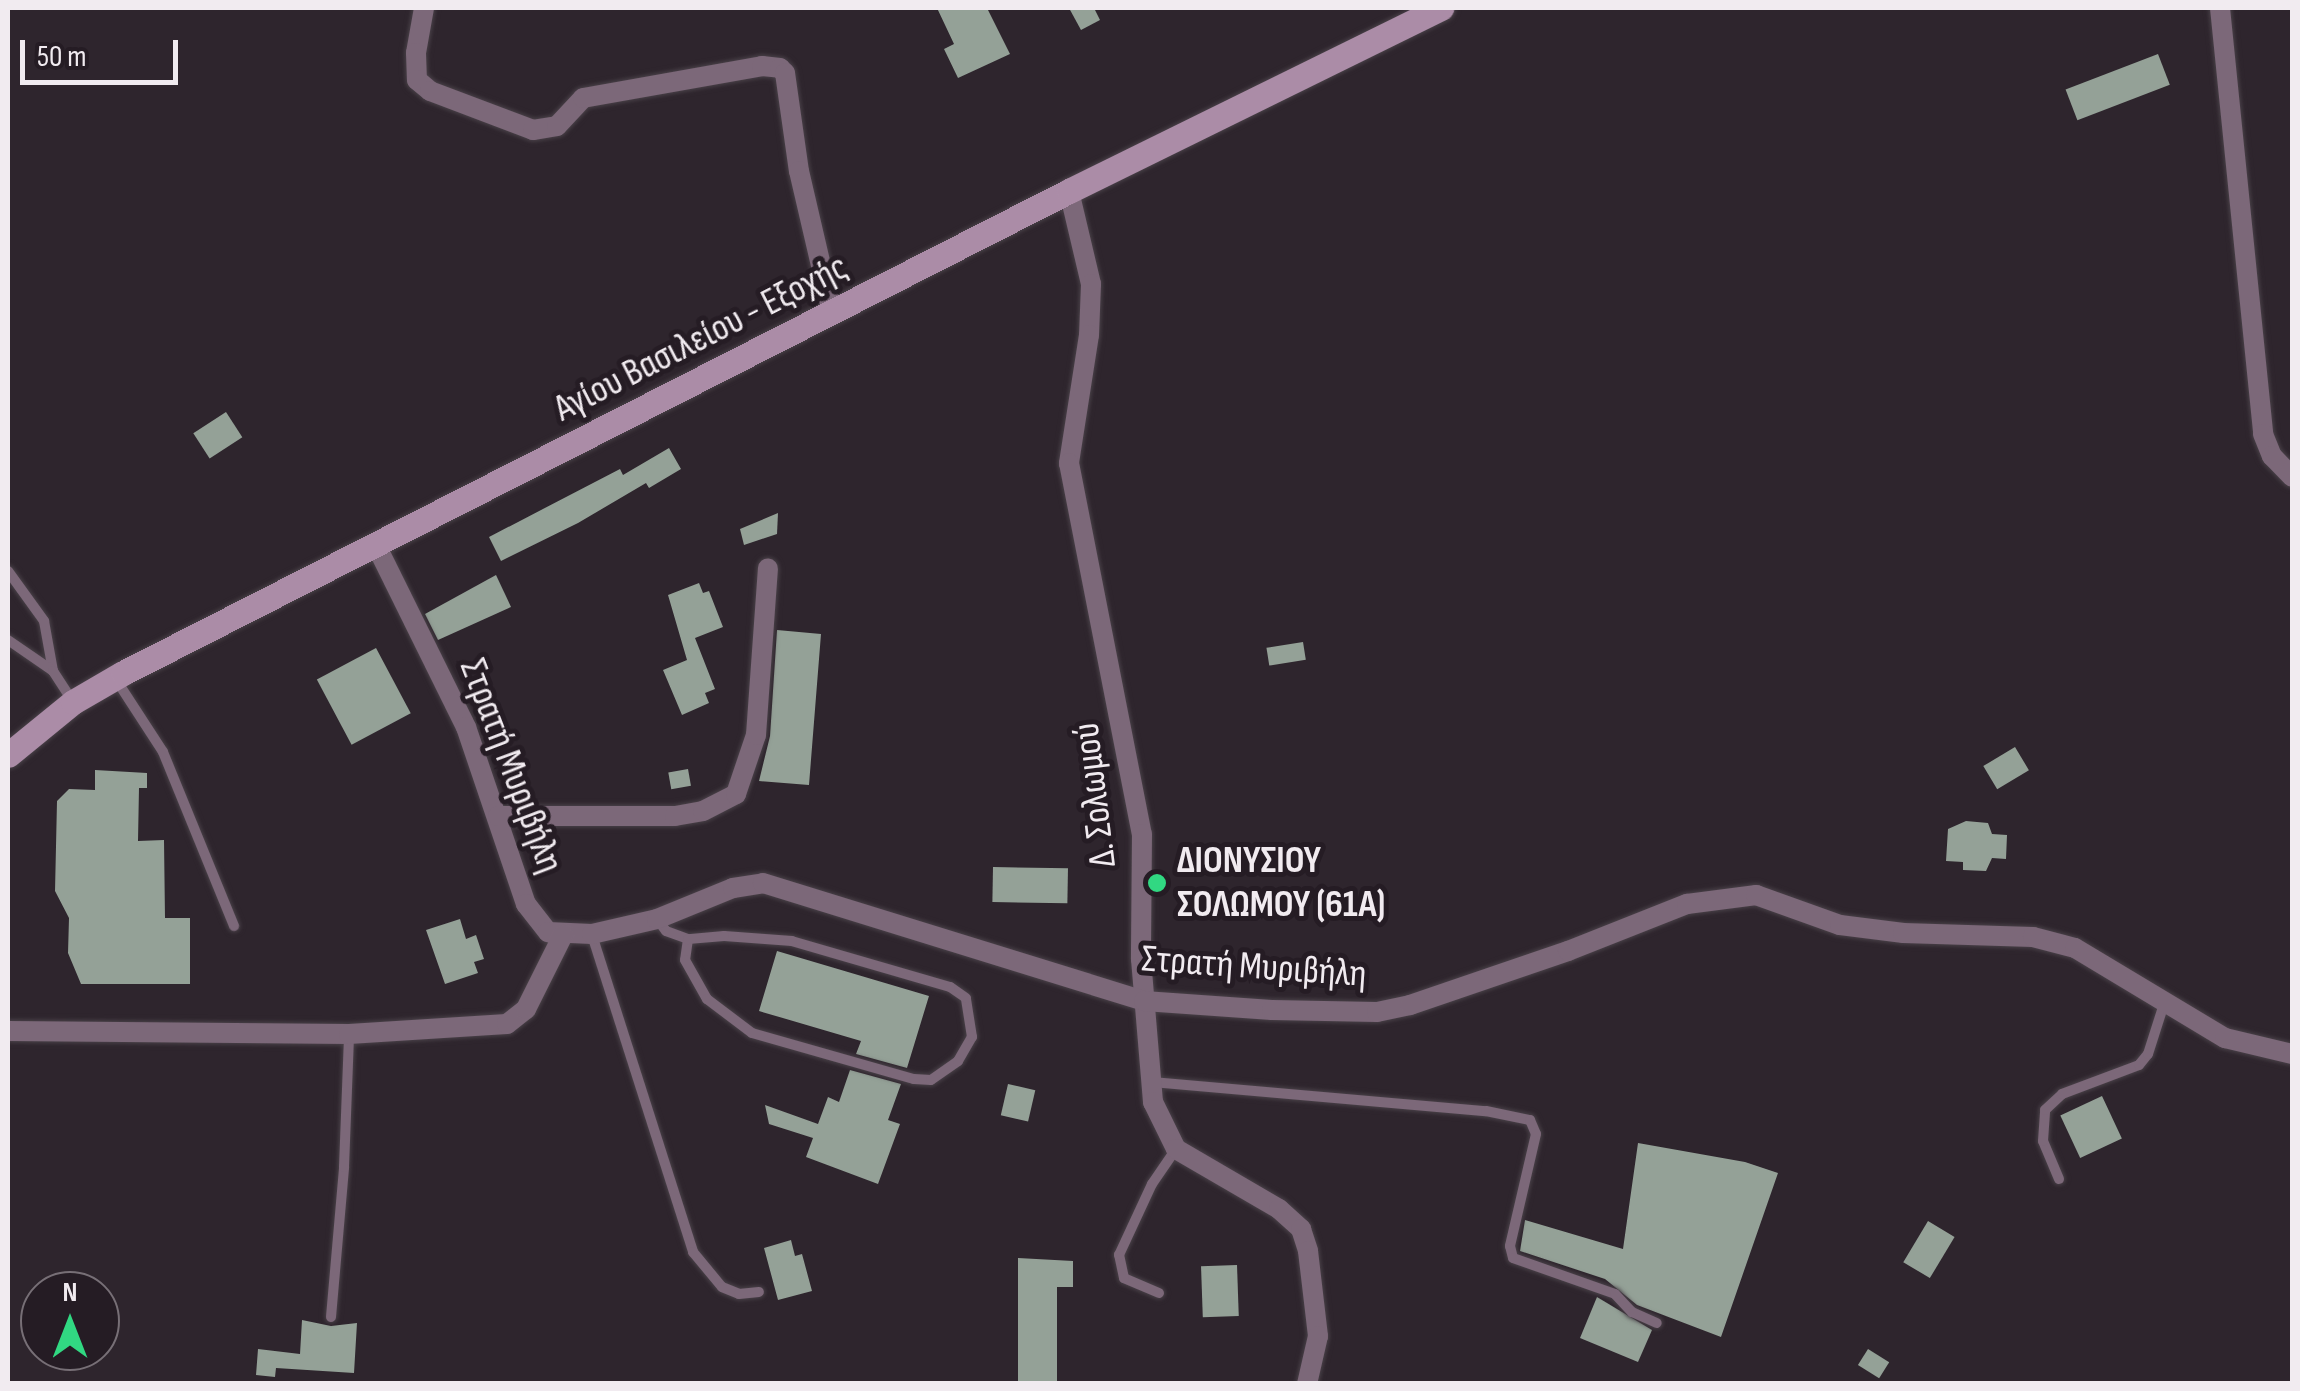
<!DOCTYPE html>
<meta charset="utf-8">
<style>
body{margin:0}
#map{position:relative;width:2300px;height:1391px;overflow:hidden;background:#2e252d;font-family:"Sofia Sans Condensed",sans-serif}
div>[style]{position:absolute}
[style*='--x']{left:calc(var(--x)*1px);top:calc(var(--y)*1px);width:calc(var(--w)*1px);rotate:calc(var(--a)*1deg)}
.building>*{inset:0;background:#94a197;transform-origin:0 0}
.roads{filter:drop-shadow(0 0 2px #494148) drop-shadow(0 0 2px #494148)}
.lane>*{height:10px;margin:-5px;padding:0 5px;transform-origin:5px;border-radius:5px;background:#7c6879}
.street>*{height:20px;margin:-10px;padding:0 10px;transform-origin:10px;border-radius:10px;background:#7c6879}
.secondary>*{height:25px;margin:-12.5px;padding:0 12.5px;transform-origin:12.5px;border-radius:12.5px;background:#ab8ca7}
.dots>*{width:28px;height:28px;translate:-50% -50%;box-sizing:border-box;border:5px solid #251c24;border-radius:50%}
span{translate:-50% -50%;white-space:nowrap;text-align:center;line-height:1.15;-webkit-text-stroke:10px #251c24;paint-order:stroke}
.street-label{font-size:38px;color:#f1ebf0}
.poi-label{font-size:38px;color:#f1ebf0;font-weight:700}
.left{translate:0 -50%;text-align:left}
.frame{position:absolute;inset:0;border:10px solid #f1ebf0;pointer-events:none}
.north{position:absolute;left:20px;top:1271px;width:100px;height:100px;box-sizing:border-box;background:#251c24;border:2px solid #776f76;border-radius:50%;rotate:0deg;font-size:28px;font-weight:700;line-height:40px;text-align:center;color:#f1ebf0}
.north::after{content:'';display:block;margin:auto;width:35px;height:45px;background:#31d882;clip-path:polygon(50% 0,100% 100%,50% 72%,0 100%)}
.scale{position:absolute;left:20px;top:40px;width:158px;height:45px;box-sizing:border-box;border:5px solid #f1ebf0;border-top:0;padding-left:12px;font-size:30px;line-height:35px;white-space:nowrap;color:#f1ebf0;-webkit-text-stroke:8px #251c24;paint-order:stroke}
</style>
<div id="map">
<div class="building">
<div style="clip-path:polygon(937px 8px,987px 8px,1010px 54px,958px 78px,944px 49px,954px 44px)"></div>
<div style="clip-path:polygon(1069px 8px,1094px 8px,1100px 20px,1081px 30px)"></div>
<div style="left:2158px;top:54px;width:33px;height:99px;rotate:69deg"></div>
<div style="left:226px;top:412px;width:30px;height:39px;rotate:57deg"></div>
<div style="clip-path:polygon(669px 448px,681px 469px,649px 488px,646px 483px,578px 523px,501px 561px,489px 537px,620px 469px,623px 475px)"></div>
<div style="clip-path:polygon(778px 513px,777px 534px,744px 545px,740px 529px)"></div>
<div style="clip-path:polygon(496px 575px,511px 607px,438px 640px,425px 614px)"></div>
<div style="clip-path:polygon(699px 583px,703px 593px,709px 591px,723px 627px,695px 638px,715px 689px,705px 693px,709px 703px,682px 715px,663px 670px,687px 660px,668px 595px)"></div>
<div style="clip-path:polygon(777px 630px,821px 634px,809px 785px,759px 781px,770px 736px)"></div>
<div style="left:1303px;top:642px;width:18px;height:37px;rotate:81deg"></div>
<div style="left:376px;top:648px;width:74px;height:67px;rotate:62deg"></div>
<div style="left:2015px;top:747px;width:27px;height:37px;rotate:59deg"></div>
<div style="left:688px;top:769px;width:17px;height:20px;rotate:80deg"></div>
<div style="clip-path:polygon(95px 770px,147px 773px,147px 788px,139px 788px,138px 841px,164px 840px,165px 918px,190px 918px,190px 984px,81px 984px,68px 953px,69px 918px,55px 891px,57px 801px,69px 789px,95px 790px)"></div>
<div style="clip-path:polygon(1966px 821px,1988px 823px,1992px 834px,2007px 835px,2006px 859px,1992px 858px,1986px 871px,1963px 870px,1963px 862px,1946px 861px,1948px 829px)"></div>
<div style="left:993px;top:867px;width:75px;height:35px;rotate:1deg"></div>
<div style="clip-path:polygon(460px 919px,466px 939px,476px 935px,484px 959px,474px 962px,478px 973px,445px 984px,426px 930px)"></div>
<div style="clip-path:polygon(777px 951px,929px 996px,907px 1068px,856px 1054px,861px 1041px,759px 1011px)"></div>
<div style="clip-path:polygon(850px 1070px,901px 1084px,888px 1120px,900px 1124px,878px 1184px,806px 1157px,813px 1138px,769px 1124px,765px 1105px,818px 1124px,828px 1097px,839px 1102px)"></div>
<div style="left:1008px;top:1084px;width:28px;height:32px;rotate:13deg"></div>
<div style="left:2102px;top:1096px;width:47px;height:46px;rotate:65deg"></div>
<div style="clip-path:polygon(1638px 1143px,1745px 1162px,1778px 1173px,1721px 1337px,1637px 1305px,1605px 1279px,1520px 1251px,1525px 1220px,1623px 1249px)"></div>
<div style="left:1928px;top:1221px;width:31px;height:48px;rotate:31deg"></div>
<div style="clip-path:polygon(791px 1240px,795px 1256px,802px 1254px,812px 1291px,778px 1300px,764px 1248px)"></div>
<div style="clip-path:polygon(1018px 1258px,1073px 1261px,1073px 1287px,1057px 1287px,1057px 1383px,1018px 1382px)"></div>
<div style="left:1237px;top:1265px;width:51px;height:36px;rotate:88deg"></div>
<div style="clip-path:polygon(1597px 1297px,1652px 1330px,1638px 1362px,1580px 1338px)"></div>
<div style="clip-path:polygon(302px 1320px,331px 1326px,357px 1323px,354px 1373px,276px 1368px,275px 1377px,256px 1375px,258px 1349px,300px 1354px)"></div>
<div style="left:1868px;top:1349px;width:25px;height:19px;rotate:32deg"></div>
</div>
<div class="roads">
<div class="lane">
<div style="--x:8;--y:571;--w:62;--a:54.2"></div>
<div style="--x:44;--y:621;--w:51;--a:79.8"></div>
<div style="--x:8;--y:640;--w:55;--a:34.6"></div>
<div style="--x:53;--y:671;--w:37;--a:57"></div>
<div style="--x:115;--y:678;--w:88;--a:57"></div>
<div style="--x:163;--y:752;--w:188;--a:67.8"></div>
<div style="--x:657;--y:919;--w:15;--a:53"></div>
<div style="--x:666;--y:931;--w:23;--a:20"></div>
<div style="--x:688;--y:939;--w:21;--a:98"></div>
<div style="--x:685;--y:960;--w:45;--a:60.6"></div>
<div style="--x:707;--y:999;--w:56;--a:37.1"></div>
<div style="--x:752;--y:1033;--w:168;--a:15.9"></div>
<div style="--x:914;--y:1079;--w:17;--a:3"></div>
<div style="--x:931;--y:1080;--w:33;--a:-35"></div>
<div style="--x:958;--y:1061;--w:28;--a:-60"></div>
<div style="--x:972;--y:1037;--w:39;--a:-99"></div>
<div style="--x:966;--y:998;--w:19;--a:-145"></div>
<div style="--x:950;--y:987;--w:165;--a:-163.8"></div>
<div style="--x:792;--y:941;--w:68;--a:-175.8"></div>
<div style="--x:724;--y:936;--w:36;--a:175"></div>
<div style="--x:592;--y:935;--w:333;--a:72.3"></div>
<div style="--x:693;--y:1252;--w:45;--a:50.4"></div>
<div style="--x:722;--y:1287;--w:18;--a:22"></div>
<div style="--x:739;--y:1294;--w:20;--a:-6"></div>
<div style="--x:1152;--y:1082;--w:335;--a:5"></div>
<div style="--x:1486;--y:1111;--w:45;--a:11.6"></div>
<div style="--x:1530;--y:1120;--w:15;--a:67"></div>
<div style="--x:1536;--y:1134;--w:115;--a:103.1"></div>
<div style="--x:1510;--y:1246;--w:12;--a:76"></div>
<div style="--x:1513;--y:1258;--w:108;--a:19.4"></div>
<div style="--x:1615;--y:1294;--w:25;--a:47"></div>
<div style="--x:1632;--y:1312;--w:27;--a:24"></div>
<div style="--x:2059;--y:1179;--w:41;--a:-112.8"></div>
<div style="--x:2043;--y:1141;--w:31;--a:-86"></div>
<div style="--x:2045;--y:1110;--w:23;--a:-43"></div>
<div style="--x:2062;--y:1094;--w:82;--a:-20.6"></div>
<div style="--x:2139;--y:1065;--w:14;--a:-51"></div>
<div style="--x:2148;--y:1054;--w:52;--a:-72.3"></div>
<div style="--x:1159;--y:1293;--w:38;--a:-157"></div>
<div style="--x:1124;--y:1278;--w:24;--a:-102"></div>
<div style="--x:1119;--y:1255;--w:78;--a:-65.1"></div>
<div style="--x:1152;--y:1184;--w:42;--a:-55.6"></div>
<div style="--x:331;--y:1317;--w:151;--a:-85"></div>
<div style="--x:344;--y:1167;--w:133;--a:-87.8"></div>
</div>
<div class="street">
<div style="--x:424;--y:8;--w:46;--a:100.1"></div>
<div style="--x:416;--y:53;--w:27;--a:88"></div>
<div style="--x:417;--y:80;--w:17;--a:40"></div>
<div style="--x:430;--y:91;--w:110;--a:20.7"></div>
<div style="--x:533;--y:130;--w:24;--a:-9"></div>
<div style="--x:557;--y:126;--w:38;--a:-47"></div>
<div style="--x:583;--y:98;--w:182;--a:-10.1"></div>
<div style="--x:762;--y:66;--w:18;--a:6"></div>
<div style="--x:780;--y:68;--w:7;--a:45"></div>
<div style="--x:785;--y:73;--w:99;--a:81.9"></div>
<div style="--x:799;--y:171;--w:146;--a:76.9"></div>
<div style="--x:2220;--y:8;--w:428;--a:84.2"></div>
<div style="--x:2263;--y:434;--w:24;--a:68"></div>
<div style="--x:2272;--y:456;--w:29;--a:46"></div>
<div style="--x:1069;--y:191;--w:96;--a:76.7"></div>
<div style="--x:1091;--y:284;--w:51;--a:92.2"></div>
<div style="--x:1089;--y:335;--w:130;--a:98.9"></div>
<div style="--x:1069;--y:463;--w:378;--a:78.9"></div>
<div style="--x:1142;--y:834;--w:125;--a:90.5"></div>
<div style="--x:1141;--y:959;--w:144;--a:85.2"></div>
<div style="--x:1153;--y:1102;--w:52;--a:63.9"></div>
<div style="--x:1176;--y:1149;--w:119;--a:30.2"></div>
<div style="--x:1279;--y:1209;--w:30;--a:42"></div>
<div style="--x:1301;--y:1229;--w:23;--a:72"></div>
<div style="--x:1308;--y:1251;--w:86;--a:83.3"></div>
<div style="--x:1318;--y:1336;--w:49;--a:102.9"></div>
<div style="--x:376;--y:545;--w:203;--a:63.7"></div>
<div style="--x:466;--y:727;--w:187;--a:71.3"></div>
<div style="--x:526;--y:904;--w:36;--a:52"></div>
<div style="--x:548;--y:932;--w:44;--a:2.6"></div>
<div style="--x:592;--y:934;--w:67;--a:-13"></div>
<div style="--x:657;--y:919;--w:82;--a:-22.2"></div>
<div style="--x:733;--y:888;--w:30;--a:-9"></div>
<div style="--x:763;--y:883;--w:399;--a:17.2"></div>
<div style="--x:1144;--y:1001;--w:128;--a:4"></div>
<div style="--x:1272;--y:1010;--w:105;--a:1.1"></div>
<div style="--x:1377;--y:1012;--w:34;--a:-12"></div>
<div style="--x:1410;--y:1005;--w:167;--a:-18.9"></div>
<div style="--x:1568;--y:951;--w:128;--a:-21.6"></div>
<div style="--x:1687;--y:904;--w:70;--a:-7.4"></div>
<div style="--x:1756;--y:895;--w:89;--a:19.7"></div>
<div style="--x:1840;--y:925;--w:64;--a:7.2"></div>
<div style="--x:1903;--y:933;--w:130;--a:1.8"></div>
<div style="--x:2033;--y:937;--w:43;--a:14.7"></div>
<div style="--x:2075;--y:948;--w:175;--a:31"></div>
<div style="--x:2225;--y:1038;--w:69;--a:13.4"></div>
<div style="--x:498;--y:816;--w:177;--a:0"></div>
<div style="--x:675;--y:816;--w:28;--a:-10"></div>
<div style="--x:703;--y:811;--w:37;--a:-27"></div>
<div style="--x:736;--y:794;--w:62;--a:-71.3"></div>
<div style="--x:756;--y:735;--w:167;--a:-85.9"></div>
<div style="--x:8;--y:1031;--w:341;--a:0.5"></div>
<div style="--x:349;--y:1034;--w:158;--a:-3.6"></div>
<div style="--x:507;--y:1024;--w:24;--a:-38"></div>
<div style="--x:526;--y:1009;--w:83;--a:-63.4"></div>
</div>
<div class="secondary">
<div style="--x:8;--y:755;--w:84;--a:-39.2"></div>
<div style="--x:73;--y:702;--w:58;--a:-30.1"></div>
<div style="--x:123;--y:673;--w:1062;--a:-27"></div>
<div style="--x:1069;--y:191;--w:415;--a:-26.2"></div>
</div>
</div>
<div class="dots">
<div style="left:1157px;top:883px;background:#31d882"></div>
</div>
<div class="street-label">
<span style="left:701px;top:338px;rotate:-27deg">Αγίου Βασιλείου - Εξοχής</span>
<span style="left:511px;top:766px;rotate:69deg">Στρατή Μυριβήλη</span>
<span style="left:1095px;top:795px;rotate:-97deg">Δ. Σολωμού</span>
<span style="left:1254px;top:967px;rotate:4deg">Στρατή Μυριβήλη</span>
</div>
<div class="poi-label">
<span class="left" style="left:1177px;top:883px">ΔΙΟΝΥΣΙΟΥ<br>ΣΟΛΩΜΟΥ (61Α)</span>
</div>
<div class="frame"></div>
<div class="north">N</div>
<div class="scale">50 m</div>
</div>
